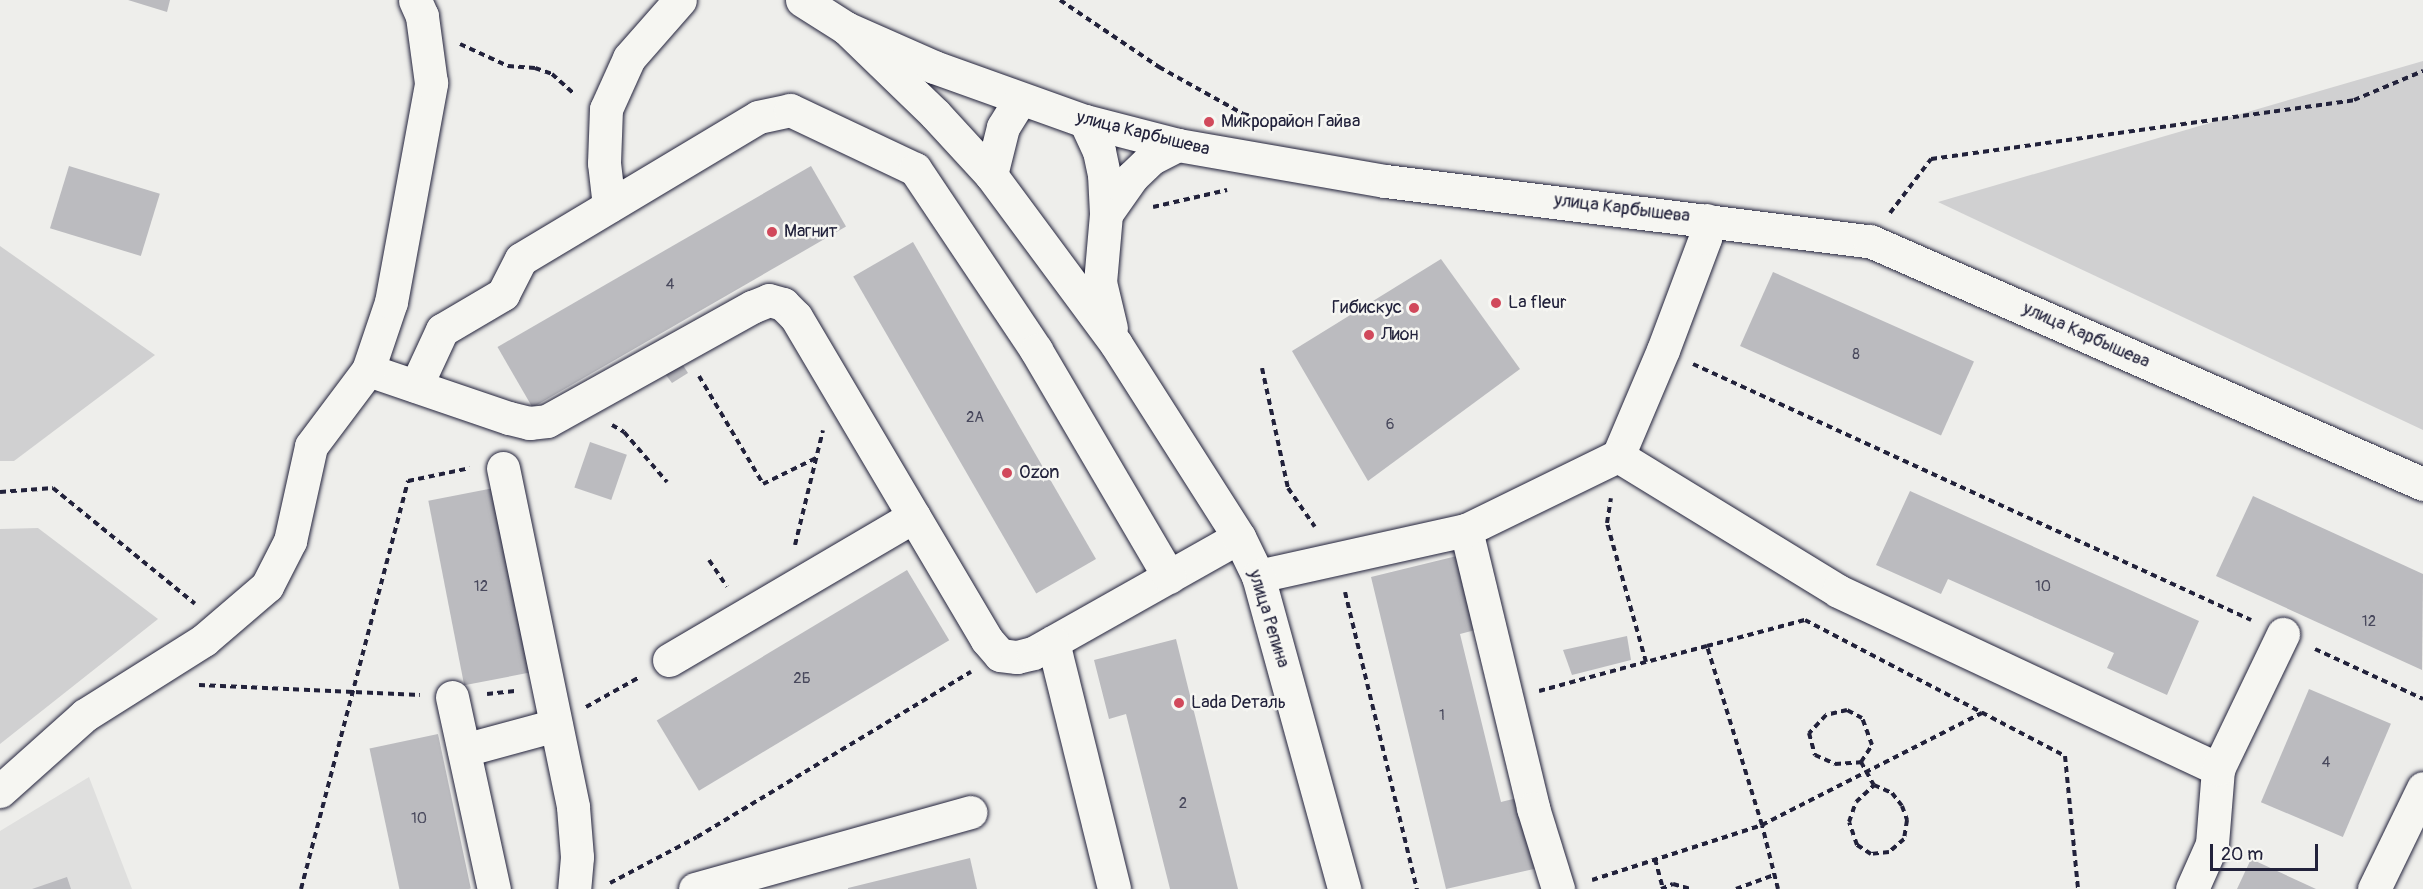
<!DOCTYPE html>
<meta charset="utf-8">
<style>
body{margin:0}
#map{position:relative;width:2423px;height:889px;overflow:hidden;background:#eeeeeb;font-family:Pangolin,sans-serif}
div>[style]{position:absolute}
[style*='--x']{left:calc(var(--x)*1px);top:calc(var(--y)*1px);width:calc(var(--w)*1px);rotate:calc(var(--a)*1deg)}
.built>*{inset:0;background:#dfdfde}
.green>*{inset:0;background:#d0d0d1}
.building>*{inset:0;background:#bbbbbf;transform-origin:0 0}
.path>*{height:4px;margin-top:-2px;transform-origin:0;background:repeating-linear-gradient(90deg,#22223b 0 6px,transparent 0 10.5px)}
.roads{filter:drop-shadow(0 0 2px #22223b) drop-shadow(0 0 2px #22223b)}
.minor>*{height:33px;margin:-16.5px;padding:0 16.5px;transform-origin:16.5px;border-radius:16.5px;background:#f6f6f2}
.major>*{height:33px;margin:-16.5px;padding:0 16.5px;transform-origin:16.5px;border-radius:16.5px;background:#f6f6f2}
.dots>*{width:16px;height:16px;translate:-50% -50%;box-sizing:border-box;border:3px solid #f6f6f2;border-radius:50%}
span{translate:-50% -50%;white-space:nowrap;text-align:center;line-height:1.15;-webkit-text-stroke:5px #f6f6f2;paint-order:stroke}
.number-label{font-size:15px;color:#48485c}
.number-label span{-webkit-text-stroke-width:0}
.poi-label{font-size:18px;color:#22223b}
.left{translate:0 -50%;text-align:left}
.right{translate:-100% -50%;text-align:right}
.street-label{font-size:18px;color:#22223b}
.scale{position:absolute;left:2210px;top:844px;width:108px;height:27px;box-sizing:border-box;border:3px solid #22223b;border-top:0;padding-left:8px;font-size:18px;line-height:21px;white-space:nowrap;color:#22223b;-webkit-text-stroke:4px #f6f6f2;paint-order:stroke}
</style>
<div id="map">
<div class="built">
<div style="clip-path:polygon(89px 777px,132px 889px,0 889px,0 831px)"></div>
</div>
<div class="green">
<div style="clip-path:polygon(2423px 61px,2423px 430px,1938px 202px)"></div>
<div style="clip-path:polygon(0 246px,155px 355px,14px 461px,0 461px)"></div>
<div style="clip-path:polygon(38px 528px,158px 619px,0 744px,0 529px)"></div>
</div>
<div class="building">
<div style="clip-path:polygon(128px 0,170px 0,167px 12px)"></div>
<div style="left:69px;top:166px;width:95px;height:65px;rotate:17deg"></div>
<div style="left:811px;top:166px;width:70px;height:362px;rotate:60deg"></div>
<div style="left:913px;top:242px;width:366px;height:69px;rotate:60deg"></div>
<div style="clip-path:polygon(1441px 259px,1520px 369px,1368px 481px,1292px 351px)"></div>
<div style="left:1773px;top:272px;width:220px;height:81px;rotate:24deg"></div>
<div style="clip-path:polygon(681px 362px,688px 373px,672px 383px,663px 371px)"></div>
<div style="left:590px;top:442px;width:39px;height:48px;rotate:19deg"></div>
<div style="left:499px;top:487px;width:188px;height:72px;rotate:79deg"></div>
<div style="clip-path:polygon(1910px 491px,2199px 621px,2167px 695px,2107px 668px,2114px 653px,1948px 579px,1941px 594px,1876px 565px)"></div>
<div style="clip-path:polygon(2253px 496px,2423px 574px,2422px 670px,2216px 576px)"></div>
<div style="clip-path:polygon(1461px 555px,1479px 629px,1460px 634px,1501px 802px,1521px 797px,1538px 868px,1446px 889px,1371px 577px)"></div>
<div style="left:907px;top:570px;width:82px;height:292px;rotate:59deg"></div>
<div style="clip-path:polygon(1627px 636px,1631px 660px,1572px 675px,1563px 650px)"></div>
<div style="clip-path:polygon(1176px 639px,1238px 889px,1170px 889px,1126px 714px,1109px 719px,1094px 660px)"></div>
<div style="left:2309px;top:689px;width:89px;height:123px;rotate:23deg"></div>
<div style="left:438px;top:734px;width:158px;height:70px;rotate:78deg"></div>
<div style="clip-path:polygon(970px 858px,977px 889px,848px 889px,848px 888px)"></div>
<div style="clip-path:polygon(2251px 859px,2316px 889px,2237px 889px)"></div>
<div style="clip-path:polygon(67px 877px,71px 889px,32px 889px)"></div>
</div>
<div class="path">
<div style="--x:1060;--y:0;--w:120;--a:34.1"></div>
<div style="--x:1159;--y:67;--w:96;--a:29.2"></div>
<div style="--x:1243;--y:114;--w:52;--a:14.6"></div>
<div style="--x:460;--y:44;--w:53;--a:24.6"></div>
<div style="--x:508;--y:66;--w:27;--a:4"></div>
<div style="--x:535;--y:68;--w:18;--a:19"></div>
<div style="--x:552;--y:74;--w:30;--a:42"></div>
<div style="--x:1153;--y:207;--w:76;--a:-12.9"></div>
<div style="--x:1890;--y:213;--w:68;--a:-52.8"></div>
<div style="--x:1931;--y:159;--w:427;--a:-7.9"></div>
<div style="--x:2354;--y:100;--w:75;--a:-22.8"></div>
<div style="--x:1693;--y:364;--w:614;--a:24.64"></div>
<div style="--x:1262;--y:368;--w:123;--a:77.8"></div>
<div style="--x:1288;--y:488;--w:47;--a:55.3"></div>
<div style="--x:699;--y:376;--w:126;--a:59.3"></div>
<div style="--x:763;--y:484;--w:59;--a:-26.1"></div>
<div style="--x:612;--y:425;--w:14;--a:30"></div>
<div style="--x:624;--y:432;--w:66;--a:49.3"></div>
<div style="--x:0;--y:492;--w:53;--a:-4.3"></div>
<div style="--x:53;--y:488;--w:183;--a:39.2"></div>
<div style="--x:795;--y:545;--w:118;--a:-76.3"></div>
<div style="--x:709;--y:560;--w:32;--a:56"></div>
<div style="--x:1345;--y:592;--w:306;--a:76.4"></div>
<div style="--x:1707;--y:646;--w:101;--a:-14.9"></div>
<div style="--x:1805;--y:620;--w:293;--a:27.6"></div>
<div style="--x:2065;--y:756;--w:134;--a:84.4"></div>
<div style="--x:2315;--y:649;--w:119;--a:24.8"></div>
<div style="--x:199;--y:685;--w:221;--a:2.6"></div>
<div style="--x:1539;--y:691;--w:111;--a:-15.2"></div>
<div style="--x:1646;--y:662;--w:144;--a:-105.7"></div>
<div style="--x:1607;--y:523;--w:25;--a:-81"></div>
<div style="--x:487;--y:694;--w:28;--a:-6"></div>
<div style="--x:586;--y:707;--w:62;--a:-29.1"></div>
<div style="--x:1861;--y:762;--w:20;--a:-57"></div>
<div style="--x:1872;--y:745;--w:29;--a:-110"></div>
<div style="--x:1862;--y:718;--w:17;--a:-152"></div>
<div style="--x:1847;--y:710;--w:22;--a:167"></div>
<div style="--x:1826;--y:715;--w:25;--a:133"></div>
<div style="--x:1809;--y:733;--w:23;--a:75"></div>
<div style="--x:1815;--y:755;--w:22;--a:24"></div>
<div style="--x:1835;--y:764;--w:26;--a:-4"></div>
<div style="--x:1861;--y:762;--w:26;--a:61"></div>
<div style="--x:1874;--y:785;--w:20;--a:24"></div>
<div style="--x:1892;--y:793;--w:16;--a:52"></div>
<div style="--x:1902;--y:806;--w:15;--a:70"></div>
<div style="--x:1907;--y:820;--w:19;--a:99"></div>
<div style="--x:1904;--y:839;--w:20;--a:139"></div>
<div style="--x:1889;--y:852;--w:18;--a:174"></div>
<div style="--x:1871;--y:854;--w:17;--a:-147"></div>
<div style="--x:1857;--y:845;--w:24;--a:-109"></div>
<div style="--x:1849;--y:822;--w:21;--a:-71"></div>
<div style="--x:1856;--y:802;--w:25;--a:-43"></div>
<div style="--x:1655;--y:859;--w:30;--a:75"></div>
<div style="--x:1592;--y:880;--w:179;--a:-17.9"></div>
<div style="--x:1762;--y:825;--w:187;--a:-107.1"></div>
<div style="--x:1707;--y:646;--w:63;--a:165.3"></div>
<div style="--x:610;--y:883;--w:98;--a:-27.9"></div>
<div style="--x:697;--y:837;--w:320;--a:-31.1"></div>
<div style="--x:301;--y:889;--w:422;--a:-75.3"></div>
<div style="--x:408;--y:481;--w:63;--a:-11.8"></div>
<div style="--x:1661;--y:889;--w:13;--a:-23"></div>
<div style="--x:1673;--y:884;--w:19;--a:16"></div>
<div style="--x:1736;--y:889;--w:40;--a:-20.2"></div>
<div style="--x:1778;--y:889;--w:66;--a:-104"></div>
<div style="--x:1762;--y:825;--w:247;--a:-27"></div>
</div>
<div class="roads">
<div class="minor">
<div style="--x:1085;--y:121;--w:96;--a:14.5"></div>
<div style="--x:1178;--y:145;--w:210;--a:9.9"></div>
<div style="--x:1385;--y:181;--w:489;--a:7.1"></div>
<div style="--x:1870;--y:241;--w:604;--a:23.72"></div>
<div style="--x:609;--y:206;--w:43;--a:-96.6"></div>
<div style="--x:604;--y:163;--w:54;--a:-87.9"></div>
<div style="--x:606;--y:109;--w:56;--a:-65.7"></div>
<div style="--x:629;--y:58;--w:77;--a:-48.7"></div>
<div style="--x:1106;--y:214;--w:45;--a:-54.9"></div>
<div style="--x:1132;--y:177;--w:28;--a:-44"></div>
<div style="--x:1152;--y:158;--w:29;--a:-27"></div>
<div style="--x:368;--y:370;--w:149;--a:18.8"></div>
<div style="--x:509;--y:418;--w:21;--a:14"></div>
<div style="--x:529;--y:423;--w:18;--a:-6"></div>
<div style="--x:547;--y:421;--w:235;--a:-29.1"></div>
<div style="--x:752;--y:307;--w:18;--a:-22"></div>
<div style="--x:769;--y:300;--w:15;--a:16"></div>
<div style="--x:783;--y:304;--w:18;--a:45"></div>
<div style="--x:796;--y:317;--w:375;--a:59.4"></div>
<div style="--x:987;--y:640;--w:20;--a:49"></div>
<div style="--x:1000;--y:655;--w:17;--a:7"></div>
<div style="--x:1017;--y:657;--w:16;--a:-14"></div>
<div style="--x:1033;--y:653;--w:236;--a:-29.4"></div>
<div style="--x:416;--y:386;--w:62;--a:-65.1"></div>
<div style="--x:442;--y:330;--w:71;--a:-30.5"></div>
<div style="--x:503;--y:294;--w:39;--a:-63"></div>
<div style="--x:521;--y:259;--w:276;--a:-30.9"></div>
<div style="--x:758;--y:117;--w:33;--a:-12"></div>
<div style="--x:790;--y:110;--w:138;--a:25.3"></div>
<div style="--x:915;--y:169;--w:218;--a:56.2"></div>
<div style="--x:1036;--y:350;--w:263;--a:59.6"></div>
<div style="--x:1618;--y:456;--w:115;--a:-67"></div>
<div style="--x:1663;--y:350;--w:120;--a:-69.4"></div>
<div style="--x:1705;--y:238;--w:18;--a:-84"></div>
<div style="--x:503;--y:468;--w:346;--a:78.3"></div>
<div style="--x:573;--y:807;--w:50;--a:85.4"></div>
<div style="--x:577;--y:857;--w:32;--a:95"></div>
<div style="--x:1466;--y:530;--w:286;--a:76.4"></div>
<div style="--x:1533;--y:808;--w:85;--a:72.8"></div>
<div style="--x:1258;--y:576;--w:213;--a:-12.5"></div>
<div style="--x:1466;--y:530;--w:169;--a:-26"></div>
<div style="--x:1618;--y:456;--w:258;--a:31.5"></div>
<div style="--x:1838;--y:591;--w:420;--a:25.1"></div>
<div style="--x:2218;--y:769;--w:75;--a:94.6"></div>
<div style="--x:2212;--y:844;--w:49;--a:114"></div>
<div style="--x:1053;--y:642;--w:254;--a:76.1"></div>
<div style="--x:669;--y:660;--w:284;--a:-30.4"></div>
<div style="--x:452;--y:697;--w:197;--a:77.7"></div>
<div style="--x:464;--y:750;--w:95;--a:-15.2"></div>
<div style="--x:2218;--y:769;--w:150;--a:-64.3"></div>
<div style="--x:0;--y:791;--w:114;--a:-41.8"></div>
<div style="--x:85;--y:715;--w:141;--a:-32.2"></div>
<div style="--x:204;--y:640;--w:83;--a:-40.6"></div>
<div style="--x:267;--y:586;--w:51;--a:-62.9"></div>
<div style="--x:290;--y:541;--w:97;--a:-77.5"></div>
<div style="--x:311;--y:446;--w:95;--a:-53.1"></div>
<div style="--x:368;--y:370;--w:72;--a:-71.3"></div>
<div style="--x:391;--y:302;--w:223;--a:-79.6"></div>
<div style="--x:431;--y:83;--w:68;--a:-97.7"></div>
<div style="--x:422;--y:16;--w:17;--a:-114"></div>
<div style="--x:695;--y:889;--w:286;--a:-15.6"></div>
<div style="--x:2374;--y:889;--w:112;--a:-64.1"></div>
</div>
<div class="major">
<div style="--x:802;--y:0;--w:52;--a:32.5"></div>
<div style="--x:846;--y:28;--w:96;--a:23.9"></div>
<div style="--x:934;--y:67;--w:160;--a:19.7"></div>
<div style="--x:1085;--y:121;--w:33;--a:65"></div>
<div style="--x:1099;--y:151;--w:24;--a:78"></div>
<div style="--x:1104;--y:174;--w:40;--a:87.1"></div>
<div style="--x:1106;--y:214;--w:68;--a:95"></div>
<div style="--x:1100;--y:282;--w:47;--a:76.6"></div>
<div style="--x:846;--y:28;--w:124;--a:44"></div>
<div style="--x:935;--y:114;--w:83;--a:47.4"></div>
<div style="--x:991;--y:175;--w:210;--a:53.5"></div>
<div style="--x:1116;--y:344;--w:229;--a:57.5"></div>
<div style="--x:1239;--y:537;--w:43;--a:64"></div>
<div style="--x:1258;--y:576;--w:325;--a:74.6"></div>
<div style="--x:991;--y:175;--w:49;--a:-76"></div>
<div style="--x:1003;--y:127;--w:32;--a:-58"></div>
</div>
</div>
<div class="dots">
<div style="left:1209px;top:122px;background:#d1495b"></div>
<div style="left:772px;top:232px;background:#d1495b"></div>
<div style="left:1496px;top:303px;background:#d1495b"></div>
<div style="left:1414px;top:308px;background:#d1495b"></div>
<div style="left:1369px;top:335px;background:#d1495b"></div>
<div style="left:1007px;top:473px;background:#d1495b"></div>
<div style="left:1179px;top:703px;background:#d1495b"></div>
</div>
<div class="number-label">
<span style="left:670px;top:285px">4</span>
<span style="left:1856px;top:355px">8</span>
<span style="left:975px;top:418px">2А</span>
<span style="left:1390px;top:425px">6</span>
<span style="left:481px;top:587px">12</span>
<span style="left:2043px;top:587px">10</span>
<span style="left:2369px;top:622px">12</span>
<span style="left:802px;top:679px">2Б</span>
<span style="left:1442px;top:716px">1</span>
<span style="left:2326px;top:763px">4</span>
<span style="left:1183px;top:804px">2</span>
<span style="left:419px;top:819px">10</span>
</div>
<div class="poi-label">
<span class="left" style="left:1221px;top:122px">Микрорайон Гайва</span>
<span class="left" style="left:784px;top:232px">Магнит</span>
<span class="left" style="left:1508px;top:303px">La fleur</span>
<span class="right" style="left:1402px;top:308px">Гибискус</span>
<span class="left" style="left:1381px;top:335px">Лион</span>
<span class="left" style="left:1019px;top:473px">Ozon</span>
<span class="left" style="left:1191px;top:703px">Lada Dеталь</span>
</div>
<div class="street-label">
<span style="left:1143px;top:134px;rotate:14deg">улица Карбышева</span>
<span style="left:1622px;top:209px;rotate:7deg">улица Карбышева</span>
<span style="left:2086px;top:336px;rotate:24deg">улица Карбышева</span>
<span style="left:1268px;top:619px;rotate:73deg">улица Репина</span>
</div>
<div class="scale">20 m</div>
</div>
